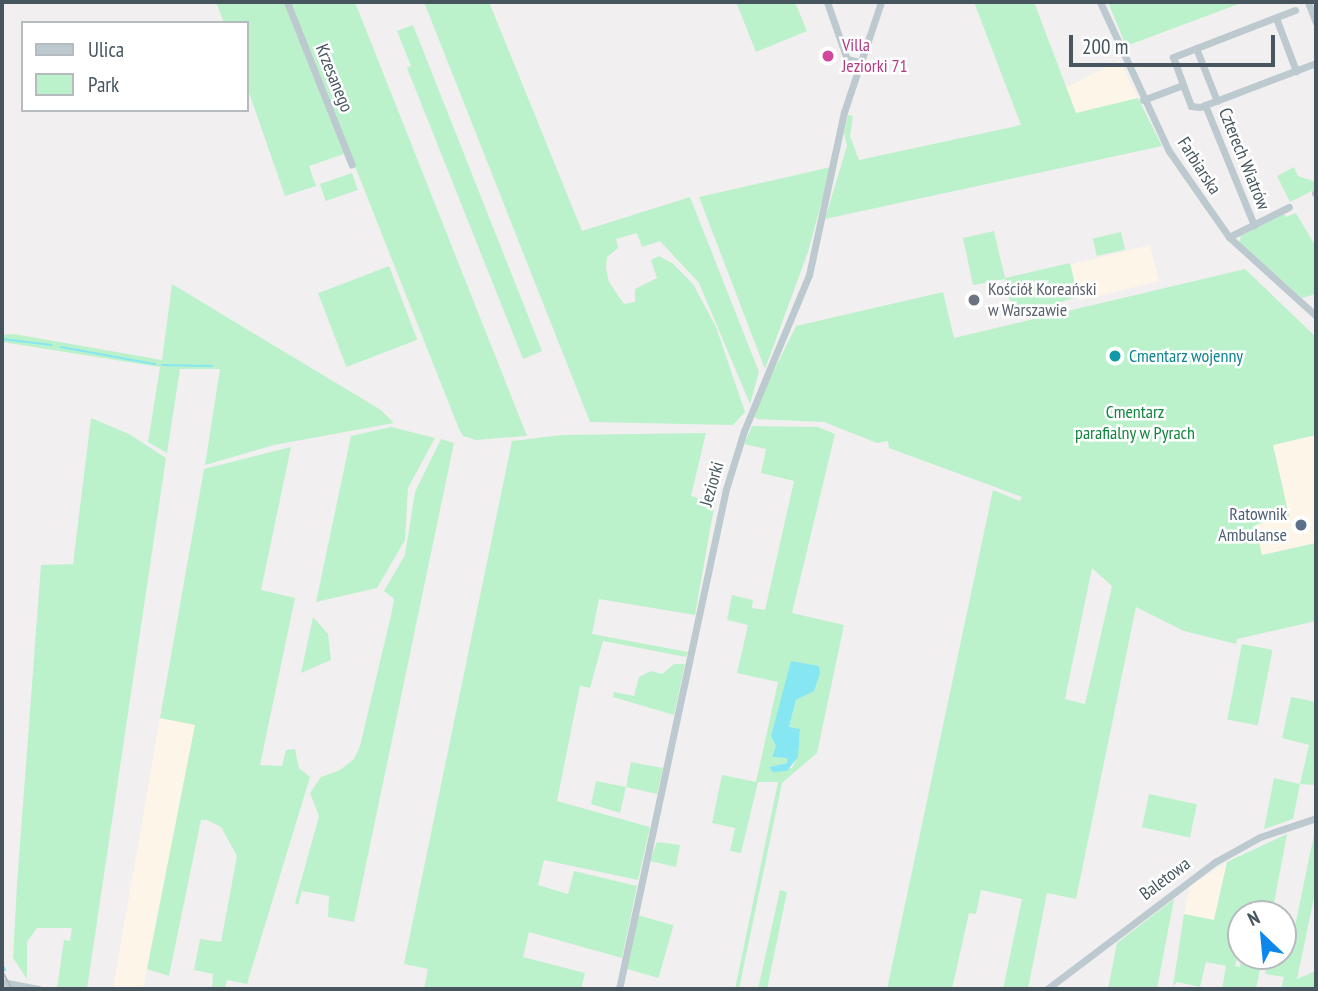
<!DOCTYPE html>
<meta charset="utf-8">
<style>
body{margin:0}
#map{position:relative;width:1318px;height:991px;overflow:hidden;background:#f2eff0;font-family:"PT Sans Narrow",sans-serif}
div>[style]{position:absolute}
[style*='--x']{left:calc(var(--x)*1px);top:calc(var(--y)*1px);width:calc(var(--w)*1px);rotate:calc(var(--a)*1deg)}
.commercial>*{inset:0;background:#fdf5e8;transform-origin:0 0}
.green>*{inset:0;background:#bcf2cb;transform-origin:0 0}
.water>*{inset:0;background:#86e6f1}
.stream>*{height:2px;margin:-1px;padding:0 1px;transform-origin:1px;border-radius:1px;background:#86e6f1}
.minor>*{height:7px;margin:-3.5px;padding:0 3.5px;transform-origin:3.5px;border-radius:3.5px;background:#bcc9cf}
.rail>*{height:2px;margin:-1px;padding:0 1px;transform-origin:1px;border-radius:1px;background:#b1b6ba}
.dots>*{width:19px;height:19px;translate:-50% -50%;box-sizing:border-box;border:4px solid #fff;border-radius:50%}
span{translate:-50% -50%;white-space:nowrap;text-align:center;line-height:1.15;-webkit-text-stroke:5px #fff;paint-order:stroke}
.hotel-label{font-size:18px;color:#b23c85}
.left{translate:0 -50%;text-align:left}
.street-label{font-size:18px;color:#46555e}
.worship-label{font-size:18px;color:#5b616d}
.culture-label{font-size:18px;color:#0d838f}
.park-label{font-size:18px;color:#12853f}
.service-label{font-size:18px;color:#4e5e75}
.right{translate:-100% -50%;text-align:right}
.frame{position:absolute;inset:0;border:4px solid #46555e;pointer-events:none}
.legend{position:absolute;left:21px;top:21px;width:228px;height:91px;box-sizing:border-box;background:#fff;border:2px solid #b5bbbf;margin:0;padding:9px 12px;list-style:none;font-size:21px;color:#46555e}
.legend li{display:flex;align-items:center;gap:14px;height:35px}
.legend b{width:35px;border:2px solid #b5bbbf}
.north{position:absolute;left:1227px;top:900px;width:70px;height:70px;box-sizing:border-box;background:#fff;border:2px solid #b5bbbf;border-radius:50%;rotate:334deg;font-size:19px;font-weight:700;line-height:28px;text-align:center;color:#46555e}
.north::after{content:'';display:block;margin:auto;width:24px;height:32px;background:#0e87ed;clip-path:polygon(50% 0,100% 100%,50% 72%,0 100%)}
.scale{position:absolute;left:1069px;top:35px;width:206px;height:32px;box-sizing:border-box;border:4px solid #46555e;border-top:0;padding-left:9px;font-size:21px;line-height:24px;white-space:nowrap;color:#46555e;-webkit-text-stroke:5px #fff;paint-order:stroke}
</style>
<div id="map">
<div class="commercial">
<div style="clip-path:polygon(1119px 60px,1138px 98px,1076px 113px,1066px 88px)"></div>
<div style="left:1150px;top:245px;width:37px;height:82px;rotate:76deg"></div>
<div style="clip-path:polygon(1316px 435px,1316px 543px,1261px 555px,1255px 524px,1289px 516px,1273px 445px)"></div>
<div style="clip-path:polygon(160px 718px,195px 725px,143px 989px,113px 989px)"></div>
<div style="clip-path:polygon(1227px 862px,1214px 920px,1184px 914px,1190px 886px)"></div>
</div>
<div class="green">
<div style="clip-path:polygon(216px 2px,284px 2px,344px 154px,309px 166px,316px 186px,285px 196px,247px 87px,247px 23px,224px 23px)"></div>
<div style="clip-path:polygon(290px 2px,355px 2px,527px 436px,476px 440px,463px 436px,459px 429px)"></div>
<div style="clip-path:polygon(424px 2px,489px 2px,582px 231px,690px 197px,759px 372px,750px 404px,699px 283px,660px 241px,642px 247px,637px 233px,616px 239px,618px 248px,607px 257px,606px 268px,609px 282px,624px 304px,635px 302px,635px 289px,657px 278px,651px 260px,659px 256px,672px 263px,693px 284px,716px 327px,745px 412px,733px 425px,590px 422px)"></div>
<div style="clip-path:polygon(736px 2px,795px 2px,807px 31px,756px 52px)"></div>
<div style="clip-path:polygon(974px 2px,1034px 2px,1076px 113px,1138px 98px,1162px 146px,825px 219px,847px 146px,844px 133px,848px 115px,853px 116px,850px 136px,859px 160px,1021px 125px)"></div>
<div style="clip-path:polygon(1108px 2px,1244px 2px,1126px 46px)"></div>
<div style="clip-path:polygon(413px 25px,542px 351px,523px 359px,407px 68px,411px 66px,397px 31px)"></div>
<div style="clip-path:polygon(831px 167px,808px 252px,765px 369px,699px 197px)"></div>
<div style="clip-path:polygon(1294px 167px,1298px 176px,1316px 182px,1316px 189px,1290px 202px,1277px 176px)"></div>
<div style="left:352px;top:173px;width:18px;height:34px;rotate:71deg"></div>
<div style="clip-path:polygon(1296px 213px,1316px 247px,1316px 294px,1302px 298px,1239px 242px,1241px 236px,1284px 214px,1286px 217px)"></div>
<div style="clip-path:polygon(994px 231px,1005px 278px,1070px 263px,1078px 297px,1013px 316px,1005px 279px,973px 285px,963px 238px)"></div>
<div style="left:1121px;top:232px;width:18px;height:29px;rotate:77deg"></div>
<div style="left:389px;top:266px;width:79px;height:76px;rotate:69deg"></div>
<div style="clip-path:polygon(evenodd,1245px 269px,1316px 337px,1316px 435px,1273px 445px,1289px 516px,1255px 525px,1262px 555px,1316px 543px,1316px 621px,1237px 639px,1236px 644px,1184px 631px,1136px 607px,1076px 899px,1047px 893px,1028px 989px,1003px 989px,1022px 899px,981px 890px,976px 914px,969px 913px,952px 989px,887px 989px,993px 490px,1020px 501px,1022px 497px,889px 448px,888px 441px,877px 443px,824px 422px,757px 419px,754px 416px,765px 388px,796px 326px,943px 292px,954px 338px,1245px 269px,1092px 568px,1112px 586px,1085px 704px,1065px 699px,1092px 568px)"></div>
<div style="clip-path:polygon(172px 284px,381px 410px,394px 423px,274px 445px,205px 465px,220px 369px,180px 369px,167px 453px,148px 442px,160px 367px,2px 342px,2px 335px,14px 334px,162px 360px)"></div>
<div style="clip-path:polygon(91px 418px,129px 434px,166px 458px,87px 989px,63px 989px,57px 988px,64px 940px,70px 941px,72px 928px,37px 928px,27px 942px,27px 979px,13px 958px,17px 884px,41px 565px,73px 564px)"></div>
<div style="clip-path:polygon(evenodd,752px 426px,818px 427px,835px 434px,792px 613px,844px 625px,817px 753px,782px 783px,739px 989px,735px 989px,778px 782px,758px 782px,741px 853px,730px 851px,735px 828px,712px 823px,722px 775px,756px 782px,778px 682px,737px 673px,748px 625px,727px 620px,732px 595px,753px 600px,752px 608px,765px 610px,794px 481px,761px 473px,766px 449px,744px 444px,752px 426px,792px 662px,819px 666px,811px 692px,796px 700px,789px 727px,800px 732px,796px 760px,792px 768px,769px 767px,787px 763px,788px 758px,772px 757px,776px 746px,771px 736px,792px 662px)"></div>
<div style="clip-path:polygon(391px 427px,435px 438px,408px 488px,405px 540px,377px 588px,316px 602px,351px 436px)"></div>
<div style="clip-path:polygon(706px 433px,691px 496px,715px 502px,695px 615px,599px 599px,592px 634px,688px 652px,686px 657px,603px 641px,590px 688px,580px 686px,557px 801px,650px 827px,638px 880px,544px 860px,538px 885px,568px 894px,574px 871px,637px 886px,622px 958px,529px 932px,523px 957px,585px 973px,581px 989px,424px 989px,428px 969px,404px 964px,512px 441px,562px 435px)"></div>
<div style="clip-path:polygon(441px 439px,454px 443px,354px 922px,328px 917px,329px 896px,302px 891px,298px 905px,295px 903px,319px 816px,310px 793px,321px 777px,340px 770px,354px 759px,360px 746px,392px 611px,394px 599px,384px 591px,405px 555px,415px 492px)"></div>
<div style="clip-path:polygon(291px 447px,261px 590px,295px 598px,260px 765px,282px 766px,286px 750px,295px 749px,299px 768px,310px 777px,247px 984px,227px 980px,225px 989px,212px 989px,213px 974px,194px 970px,200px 939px,221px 942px,237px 856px,221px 827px,207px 820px,201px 820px,169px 976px,147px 969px,195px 725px,160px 718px,204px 469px)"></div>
<div style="clip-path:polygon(313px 617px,328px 634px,331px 660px,301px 673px)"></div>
<div style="left:1242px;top:644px;width:31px;height:77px;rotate:11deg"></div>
<div style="clip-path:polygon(674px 664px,685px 664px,674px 715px,613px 697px,614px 692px,634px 696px,639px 677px,651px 671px,662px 674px)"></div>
<div style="clip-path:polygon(1291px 697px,1316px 702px,1316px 775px,1314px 785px,1300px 784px,1293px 819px,1264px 829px,1274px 778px,1300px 784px,1309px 745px,1282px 738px)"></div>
<div style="clip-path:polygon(631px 762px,663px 768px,657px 794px,626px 787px,620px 813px,591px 804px,596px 781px,626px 787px)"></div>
<div style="left:1149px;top:794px;width:49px;height:34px;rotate:12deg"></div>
<div style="clip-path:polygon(1316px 825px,1316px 888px,1297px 979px,1316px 971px,1316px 989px,1281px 989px,1284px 977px,1265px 974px,1268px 956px,1283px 956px,1283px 924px,1295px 926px)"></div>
<div style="clip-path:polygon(1287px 834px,1272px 914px,1241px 914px,1241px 946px,1235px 966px,1240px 967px,1242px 956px,1263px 956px,1256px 989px,1222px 989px,1226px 966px,1206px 962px,1200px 987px,1177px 982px,1173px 986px,1184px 914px,1214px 920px,1227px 862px)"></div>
<div style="clip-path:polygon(657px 842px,680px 845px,676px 867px,650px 861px)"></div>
<div style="clip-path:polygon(780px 890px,787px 892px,767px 989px,758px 989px)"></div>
<div style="clip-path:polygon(1174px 899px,1157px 989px,1108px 989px,1117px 943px)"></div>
<div style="left:638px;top:915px;width:37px;height:55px;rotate:16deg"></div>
</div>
<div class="water">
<div style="clip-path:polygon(791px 661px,819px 666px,820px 673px,814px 691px,796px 700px,789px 727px,800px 729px,798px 757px,787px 771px,773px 772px,769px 767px,787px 763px,787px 758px,772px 757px,776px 746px,771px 736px)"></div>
</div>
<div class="stream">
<div style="--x:2;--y:339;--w:50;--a:6.8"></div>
<div style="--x:61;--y:347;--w:96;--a:10.3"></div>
<div style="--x:162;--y:365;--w:50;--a:1.1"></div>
<div style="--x:2;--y:964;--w:7;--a:63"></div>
</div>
<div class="minor">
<div style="--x:287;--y:2;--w:175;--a:68.3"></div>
<div style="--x:827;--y:2;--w:60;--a:70.7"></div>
<div style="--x:847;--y:59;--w:12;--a:14"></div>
<div style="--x:1100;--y:2;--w:164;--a:65.2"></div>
<div style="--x:1169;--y:151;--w:60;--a:55.2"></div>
<div style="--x:1203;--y:200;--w:45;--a:54.9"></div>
<div style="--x:1229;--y:237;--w:118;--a:42.2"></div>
<div style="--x:1308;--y:2;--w:22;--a:69"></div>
<div style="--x:1295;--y:10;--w:131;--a:158.9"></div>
<div style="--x:1173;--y:57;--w:30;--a:70"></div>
<div style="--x:1183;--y:85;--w:22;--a:69"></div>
<div style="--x:1191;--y:106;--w:9;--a:6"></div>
<div style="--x:1200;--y:107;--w:124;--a:-20.8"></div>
<div style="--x:1276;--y:18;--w:57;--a:69.3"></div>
<div style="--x:1196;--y:48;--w:57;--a:68.4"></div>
<div style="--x:1143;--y:100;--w:43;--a:-20.6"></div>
<div style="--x:1205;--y:105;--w:130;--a:67.8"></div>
<div style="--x:1315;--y:193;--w:1;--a:0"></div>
<div style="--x:1229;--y:237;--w:67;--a:-26.6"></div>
<div style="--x:2;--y:982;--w:37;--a:11"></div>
<div style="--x:619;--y:989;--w:511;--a:-77.92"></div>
<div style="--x:726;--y:489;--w:61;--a:-72.8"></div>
<div style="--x:744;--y:431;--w:169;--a:-67.4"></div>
<div style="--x:809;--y:275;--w:167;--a:-77.9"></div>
<div style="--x:844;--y:112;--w:116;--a:-71.4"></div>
<div style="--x:1047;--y:989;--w:211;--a:-37.1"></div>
<div style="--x:1215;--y:862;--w:51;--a:-29.1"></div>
<div style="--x:1260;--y:837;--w:59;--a:-18.7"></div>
</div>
<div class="rail">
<div style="--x:2;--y:971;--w:21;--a:61"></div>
</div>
<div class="dots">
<div style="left:828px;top:56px;background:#d1479c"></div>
<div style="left:974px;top:300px;background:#6b7280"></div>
<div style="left:1115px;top:356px;background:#0f9aa8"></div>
<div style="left:1301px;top:525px;background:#5c6f8a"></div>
</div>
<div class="hotel-label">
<span class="left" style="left:842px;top:56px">Villa<br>Jeziorki 71</span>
</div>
<div class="street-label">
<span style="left:334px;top:78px;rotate:68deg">Krzesanego</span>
<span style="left:1244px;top:159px;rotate:68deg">Czterech Wiatrów</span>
<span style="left:1199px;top:166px;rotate:57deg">Farbiarska</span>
<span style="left:712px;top:484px;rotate:-74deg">Jeziorki</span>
<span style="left:1165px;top:879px;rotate:-37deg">Baletowa</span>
</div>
<div class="worship-label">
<span class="left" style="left:988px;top:300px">Kościół Koreański<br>w Warszawie</span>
</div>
<div class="culture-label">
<span class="left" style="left:1129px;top:356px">Cmentarz wojenny</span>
</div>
<div class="park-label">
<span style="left:1135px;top:423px">Cmentarz<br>parafialny w Pyrach</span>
</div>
<div class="service-label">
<span class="right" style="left:1287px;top:525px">Ratownik<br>Ambulanse</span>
</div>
<div class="frame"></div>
<ul class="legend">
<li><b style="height:9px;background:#bcc9cf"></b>Ulica</li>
<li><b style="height:19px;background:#bcf2cb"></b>Park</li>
</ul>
<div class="north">N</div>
<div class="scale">200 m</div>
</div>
